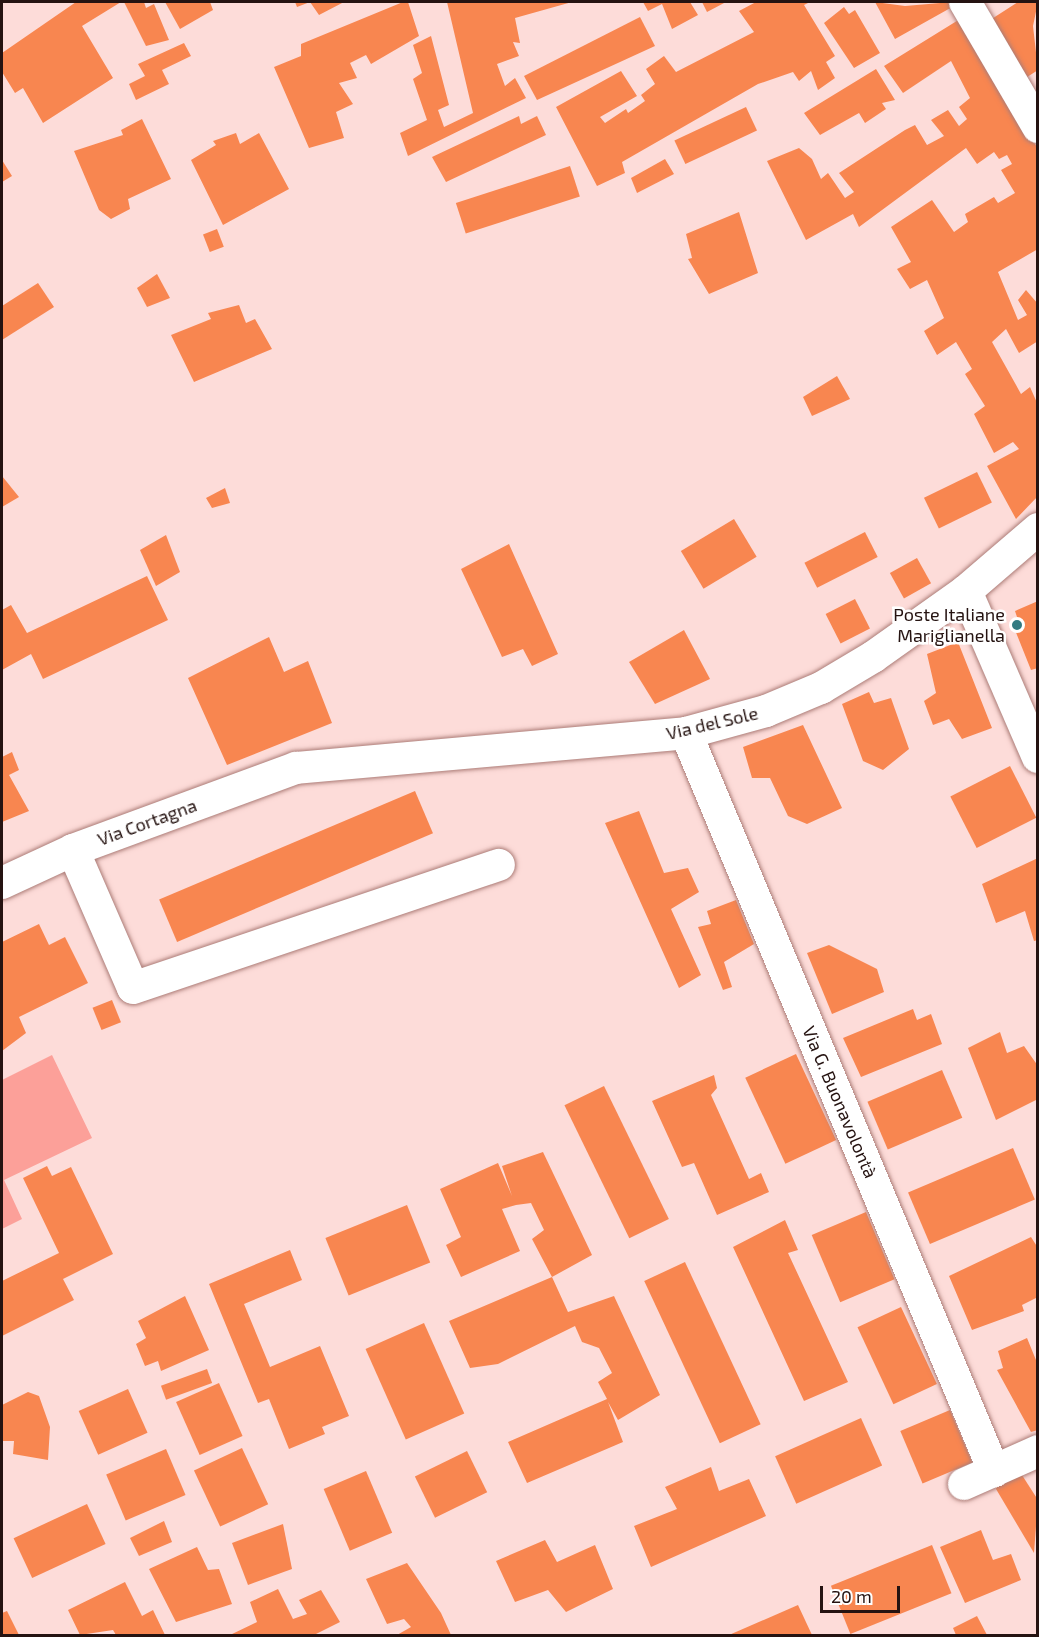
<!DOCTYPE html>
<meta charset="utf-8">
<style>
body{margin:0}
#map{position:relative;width:1039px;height:1637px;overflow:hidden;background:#fddcd9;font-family:"Exo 2",sans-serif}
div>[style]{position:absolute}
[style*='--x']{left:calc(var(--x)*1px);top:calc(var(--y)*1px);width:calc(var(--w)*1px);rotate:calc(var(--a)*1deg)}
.green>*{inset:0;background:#fca099}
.building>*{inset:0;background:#f88650;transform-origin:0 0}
.roads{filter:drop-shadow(0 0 2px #ac7c77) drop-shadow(0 0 2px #ac7c77)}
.minor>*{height:32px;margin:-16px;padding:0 16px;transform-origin:16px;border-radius:16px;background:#fff}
.dots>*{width:16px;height:16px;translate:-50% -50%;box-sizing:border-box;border:3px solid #fff;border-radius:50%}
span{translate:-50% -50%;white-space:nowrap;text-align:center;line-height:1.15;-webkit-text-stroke:5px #fff;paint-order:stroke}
.poi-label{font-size:18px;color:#251311}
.right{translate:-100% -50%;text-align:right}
.street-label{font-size:18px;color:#251311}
.frame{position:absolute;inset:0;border:3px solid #251311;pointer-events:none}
.scale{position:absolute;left:820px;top:1586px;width:80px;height:27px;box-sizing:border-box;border:3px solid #251311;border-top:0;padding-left:8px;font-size:18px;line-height:21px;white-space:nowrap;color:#251311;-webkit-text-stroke:4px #fff;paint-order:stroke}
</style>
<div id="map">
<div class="green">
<div style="clip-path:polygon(52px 1055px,92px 1138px,4px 1180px,22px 1219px,2px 1229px,2px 1080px)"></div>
</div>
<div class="building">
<div style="clip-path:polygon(76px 2px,121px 2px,82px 26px,113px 78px,43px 123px,23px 88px,15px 93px,2px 72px,2px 53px)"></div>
<div style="clip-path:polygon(124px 2px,144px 2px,146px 8px,154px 4px,169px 40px,146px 46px)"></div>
<div style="clip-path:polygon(165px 2px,210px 2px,213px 10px,180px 29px)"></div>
<div style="clip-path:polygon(295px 2px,344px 2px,319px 15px,310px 2px,297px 7px)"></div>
<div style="clip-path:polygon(403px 2px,408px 2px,419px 36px,371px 64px,366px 55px,350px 63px,357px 78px,339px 83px,353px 104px,336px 112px,344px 138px,309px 148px,274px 67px,301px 56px,301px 44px)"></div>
<div style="clip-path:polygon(447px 2px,572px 2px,515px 18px,520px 43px,513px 42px,519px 56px,497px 64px,505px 86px,515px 78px,526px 98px,408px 156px,400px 133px,427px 120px,413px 79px,422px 73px,413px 45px,431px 36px,449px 105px,438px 110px,444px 127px,473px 113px)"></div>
<div style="clip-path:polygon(643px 2px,690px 2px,698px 15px,672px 29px,662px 4px,648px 11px)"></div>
<div style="clip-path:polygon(702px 2px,726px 2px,707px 12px)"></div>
<div style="clip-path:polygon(756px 2px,810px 2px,804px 5px,835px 56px,826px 62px,835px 78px,818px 90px,811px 71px,799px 81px,793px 72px,758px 84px,622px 162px,625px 173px,597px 186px,556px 107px,621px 71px,637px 96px,600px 117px,605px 123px,626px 109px,628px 113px,645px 101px,641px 95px,655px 84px,646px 69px,664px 56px,676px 72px,754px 32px,739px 11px)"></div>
<div style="clip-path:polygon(875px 2px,905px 6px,952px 2px,954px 6px,895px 39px)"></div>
<div style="clip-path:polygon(1018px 2px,1038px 2px,1033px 26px,1038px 70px,1021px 81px,987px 22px)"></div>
<div style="clip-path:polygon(844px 7px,849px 14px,855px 10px,880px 53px,854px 68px,824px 23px)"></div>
<div style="clip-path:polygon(640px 17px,655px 46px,537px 100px,524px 76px)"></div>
<div style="clip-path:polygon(960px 19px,1038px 149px,1038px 249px,998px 272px,1018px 320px,1027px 315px,1018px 300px,1026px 290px,1038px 304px,1038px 341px,1019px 353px,1006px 329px,992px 342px,1021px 394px,1030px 387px,1038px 405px,1038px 496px,1016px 519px,987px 466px,1019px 449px,1013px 442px,994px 453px,974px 414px,985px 406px,965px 374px,972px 369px,956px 342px,937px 355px,924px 331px,944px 318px,927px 280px,910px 289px,897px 269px,911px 262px,891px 227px,932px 200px,954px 232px,968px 222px,965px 214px,994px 197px,998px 203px,1015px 193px,1001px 170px,1012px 164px,1007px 155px,999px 159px,994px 152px,977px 164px,966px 148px,859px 227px,853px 214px,806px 240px,767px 161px,799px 148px,812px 159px,821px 179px,828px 173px,845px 198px,854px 192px,839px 173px,905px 130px,915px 125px,927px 145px,944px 136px,931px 120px,948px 110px,959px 126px,967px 119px,959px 107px,970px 98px,951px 61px,903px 93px,884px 66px)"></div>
<div style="clip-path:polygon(184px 43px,191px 56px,162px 70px,169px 84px,136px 100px,129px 84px,145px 76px,138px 64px)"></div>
<div style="clip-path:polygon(876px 69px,895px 100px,882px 103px,886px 109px,865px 123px,859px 113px,820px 135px,804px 113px)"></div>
<div style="left:746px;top:107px;width:26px;height:79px;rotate:65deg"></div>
<div style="clip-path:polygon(519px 116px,521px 124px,537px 116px,546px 135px,446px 182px,432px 157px)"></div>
<div style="clip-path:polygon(142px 119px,171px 179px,128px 199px,130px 209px,111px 219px,99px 210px,74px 151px,123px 135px,121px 130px)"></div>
<div style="clip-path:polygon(236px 133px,240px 144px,259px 133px,289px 189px,223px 225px,191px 160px,216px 145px,213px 141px)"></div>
<div style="clip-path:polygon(665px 159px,674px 174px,637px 193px,631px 178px)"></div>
<div style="clip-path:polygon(2px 160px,12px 176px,2px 182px)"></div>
<div style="left:570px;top:166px;width:32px;height:120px;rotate:72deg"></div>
<div style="clip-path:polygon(739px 212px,758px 273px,709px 294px,688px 259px,692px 258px,686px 234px)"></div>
<div style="left:217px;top:229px;width:19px;height:15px;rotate:69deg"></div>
<div style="clip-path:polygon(157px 274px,170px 298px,147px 307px,137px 288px)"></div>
<div style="clip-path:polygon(38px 283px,54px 307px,2px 340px,2px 306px)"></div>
<div style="clip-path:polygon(239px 305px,246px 323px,255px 319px,272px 349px,194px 382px,171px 335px,211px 319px,208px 313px)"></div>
<div style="clip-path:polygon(837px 376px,850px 399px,812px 416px,803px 397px)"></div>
<div style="left:977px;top:472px;width:34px;height:59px;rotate:64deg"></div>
<div style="clip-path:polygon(2px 476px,19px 497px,2px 507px)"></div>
<div style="clip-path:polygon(225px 488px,230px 503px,212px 508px,206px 498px)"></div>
<div style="left:734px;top:519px;width:44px;height:62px;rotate:59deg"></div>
<div style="left:865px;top:532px;width:28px;height:68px;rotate:63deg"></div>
<div style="clip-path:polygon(166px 535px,180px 572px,156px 586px,140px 550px)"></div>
<div style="clip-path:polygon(509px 544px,558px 654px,532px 666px,523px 649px,502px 657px,461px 569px)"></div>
<div style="left:917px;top:558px;width:29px;height:31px;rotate:61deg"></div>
<div style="clip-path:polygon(147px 576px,168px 620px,43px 679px,31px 654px,2px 670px,2px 610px,11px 605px,27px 633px)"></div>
<div style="left:855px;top:599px;width:33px;height:33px;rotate:63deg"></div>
<div style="clip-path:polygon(1038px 601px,1038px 668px,1031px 670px,1011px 620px,1017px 617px,1015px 611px)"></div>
<div style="clip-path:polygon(684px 630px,710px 679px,655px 704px,629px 662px)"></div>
<div style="clip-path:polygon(269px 637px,284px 672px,308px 661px,332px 723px,227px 765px,188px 678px)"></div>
<div style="clip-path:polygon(958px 642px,992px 728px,962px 739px,949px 719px,933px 725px,924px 701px,936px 693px,927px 654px)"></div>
<div style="clip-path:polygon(869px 692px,874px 703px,891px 698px,909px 749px,883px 770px,863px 761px,842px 704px)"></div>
<div style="clip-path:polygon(803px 725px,842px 808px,807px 824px,788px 816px,770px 778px,752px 778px,743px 747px)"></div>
<div style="clip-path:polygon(12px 752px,19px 770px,9px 775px,29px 811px,2px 822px,2px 757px)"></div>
<div style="left:1010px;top:766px;width:58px;height:67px;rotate:63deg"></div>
<div style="left:415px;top:791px;width:46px;height:278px;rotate:67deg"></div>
<div style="clip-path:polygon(639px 811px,664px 873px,688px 868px,699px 892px,671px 909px,701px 975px,679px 988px,605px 823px)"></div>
<div style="clip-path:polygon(1038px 858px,1038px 940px,1034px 941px,1025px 911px,996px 923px,982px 884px)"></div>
<div style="clip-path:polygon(736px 900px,754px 944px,724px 962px,732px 987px,723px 990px,698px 927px,711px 924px,707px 911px)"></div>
<div style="clip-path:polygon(39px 924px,49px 945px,65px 937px,88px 983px,19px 1017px,26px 1033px,2px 1051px,2px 942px)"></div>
<div style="clip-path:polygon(829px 945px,877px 969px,884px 992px,832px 1014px,807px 953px)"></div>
<div style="left:112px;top:1000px;width:24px;height:21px;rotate:68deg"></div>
<div style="clip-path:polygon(913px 1009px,917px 1020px,931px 1014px,942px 1044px,861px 1077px,843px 1038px)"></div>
<div style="clip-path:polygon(1000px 1032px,1007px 1053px,1024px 1046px,1038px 1066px,1038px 1099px,996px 1120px,968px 1048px)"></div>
<div style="left:796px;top:1054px;width:95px;height:56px;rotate:65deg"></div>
<div style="left:942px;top:1070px;width:52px;height:81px;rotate:67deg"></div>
<div style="clip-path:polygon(714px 1075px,717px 1088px,711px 1095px,749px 1179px,761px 1173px,769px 1192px,717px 1215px,694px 1163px,682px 1167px,652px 1101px)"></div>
<div style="left:604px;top:1086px;width:148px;height:44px;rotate:64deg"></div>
<div style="left:1013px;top:1148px;width:56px;height:114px;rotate:67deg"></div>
<div style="clip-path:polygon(543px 1152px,592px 1255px,552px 1277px,532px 1239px,544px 1230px,531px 1203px,516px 1205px,502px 1209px,520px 1251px,461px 1277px,446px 1245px,461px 1237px,440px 1189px,498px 1163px,512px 1196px,502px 1166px)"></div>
<div style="clip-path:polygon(47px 1166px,52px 1176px,71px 1167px,113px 1254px,63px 1279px,74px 1300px,2px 1336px,2px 1281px,59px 1253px,23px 1178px)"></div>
<div style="left:407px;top:1205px;width:62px;height:88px;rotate:68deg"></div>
<div style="left:866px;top:1212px;width:73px;height:59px;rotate:67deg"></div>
<div style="clip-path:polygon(785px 1220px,798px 1250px,788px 1253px,848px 1382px,804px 1401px,733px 1247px)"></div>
<div style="clip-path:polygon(1031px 1237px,1038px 1248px,1038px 1297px,1022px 1305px,1024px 1311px,972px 1330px,949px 1276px)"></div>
<div style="clip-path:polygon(290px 1250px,302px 1280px,244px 1304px,270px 1367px,320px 1346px,349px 1416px,322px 1427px,325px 1434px,289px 1449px,269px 1399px,258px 1403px,209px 1284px)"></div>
<div style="left:685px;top:1262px;width:179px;height:45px;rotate:65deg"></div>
<div style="clip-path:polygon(552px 1277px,568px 1312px,614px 1296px,660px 1395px,618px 1420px,608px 1402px,623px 1442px,527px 1483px,508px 1442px,607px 1399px,598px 1382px,612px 1373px,599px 1348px,582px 1342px,575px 1326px,498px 1364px,470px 1368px,449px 1321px)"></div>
<div style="clip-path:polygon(185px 1296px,209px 1350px,161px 1371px,158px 1361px,145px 1366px,136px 1344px,146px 1338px,138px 1321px)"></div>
<div style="left:901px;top:1307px;width:85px;height:48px;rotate:65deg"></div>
<div style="left:424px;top:1323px;width:99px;height:64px;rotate:66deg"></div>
<div style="clip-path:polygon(1027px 1338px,1038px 1365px,1038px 1430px,1031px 1432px,997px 1370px,1003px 1368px,998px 1351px)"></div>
<div style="left:207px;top:1369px;width:15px;height:49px;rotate:70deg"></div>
<div style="left:219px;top:1383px;width:58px;height:47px;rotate:66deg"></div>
<div style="left:128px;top:1389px;width:48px;height:54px;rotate:66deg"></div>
<div style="clip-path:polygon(28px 1392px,39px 1396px,50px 1427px,48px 1460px,13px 1454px,14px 1441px,2px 1441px,2px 1405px)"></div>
<div style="left:950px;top:1410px;width:57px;height:54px;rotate:67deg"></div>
<div style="left:861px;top:1418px;width:52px;height:94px;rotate:66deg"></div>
<div style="left:242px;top:1448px;width:62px;height:53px;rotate:65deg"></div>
<div style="left:166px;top:1449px;width:50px;height:65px;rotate:67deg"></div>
<div style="left:467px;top:1451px;width:46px;height:58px;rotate:64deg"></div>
<div style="clip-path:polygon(711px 1467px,719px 1491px,749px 1479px,766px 1516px,651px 1567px,634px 1526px,677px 1509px,665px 1487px)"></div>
<div style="left:366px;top:1471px;width:67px;height:46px;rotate:67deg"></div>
<div style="clip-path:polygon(1020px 1472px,1038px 1500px,1034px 1553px,996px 1489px,997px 1483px)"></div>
<div style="left:87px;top:1504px;width:44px;height:81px;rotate:65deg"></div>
<div style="clip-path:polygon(164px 1521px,172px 1542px,139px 1556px,130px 1538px)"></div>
<div style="clip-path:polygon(283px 1524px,292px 1569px,248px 1585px,232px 1543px)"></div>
<div style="clip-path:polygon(981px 1530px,993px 1560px,1011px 1554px,1021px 1580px,965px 1603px,940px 1547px)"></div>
<div style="clip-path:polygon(545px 1540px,557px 1562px,595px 1545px,613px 1589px,566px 1612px,548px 1590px,515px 1602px,496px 1561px)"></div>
<div style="left:932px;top:1545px;width:52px;height:109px;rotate:68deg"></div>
<div style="clip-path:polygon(197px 1547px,208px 1570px,219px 1569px,232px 1604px,176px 1622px,149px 1569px)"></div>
<div style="clip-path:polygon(407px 1563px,441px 1613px,451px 1635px,397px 1635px,411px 1627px,404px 1619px,387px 1624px,366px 1579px)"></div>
<div style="clip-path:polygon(125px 1582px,142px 1616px,153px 1610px,165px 1635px,116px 1635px,113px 1630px,80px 1635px,68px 1610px)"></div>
<div style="clip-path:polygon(278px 1589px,293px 1619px,307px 1614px,299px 1600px,321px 1590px,340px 1622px,314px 1635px,230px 1635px,257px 1622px,250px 1602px)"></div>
<div style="clip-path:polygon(798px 1605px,812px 1635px,729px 1635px)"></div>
<div style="clip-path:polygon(7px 1611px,19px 1635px,2px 1635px,2px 1613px)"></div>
<div style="clip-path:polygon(977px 1616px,987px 1635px,956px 1635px,953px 1628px)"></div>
</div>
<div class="roads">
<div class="minor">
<div style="--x:965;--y:2;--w:145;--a:59.7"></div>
<div style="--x:966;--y:591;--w:181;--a:66.6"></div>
<div style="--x:686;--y:733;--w:800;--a:67.35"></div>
<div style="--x:73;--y:850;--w:150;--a:66.5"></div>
<div style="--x:133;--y:988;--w:386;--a:-18.6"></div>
<div style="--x:2;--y:883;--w:78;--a:-24.9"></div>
<div style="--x:73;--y:850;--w:238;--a:-20.2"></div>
<div style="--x:296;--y:768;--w:392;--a:-5.1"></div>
<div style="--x:686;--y:733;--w:83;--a:-15.4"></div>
<div style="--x:766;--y:711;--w:60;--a:-22.7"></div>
<div style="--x:821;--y:688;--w:61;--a:-30.8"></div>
<div style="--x:873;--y:657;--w:114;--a:-35.4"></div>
<div style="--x:966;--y:591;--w:95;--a:-40.7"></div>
<div style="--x:964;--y:1484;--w:81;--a:-24"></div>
</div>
</div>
<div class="dots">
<div style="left:1017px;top:625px;background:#317a81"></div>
</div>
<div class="poi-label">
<span class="right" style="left:1005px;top:625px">Poste Italiane<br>Mariglianella</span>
</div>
<div class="street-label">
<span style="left:712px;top:723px;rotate:-13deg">Via del Sole</span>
<span style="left:147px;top:822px;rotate:-20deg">Via Cortagna</span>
<span style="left:840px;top:1102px;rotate:67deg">Via G. Buonavolontà</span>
</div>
<div class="frame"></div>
<div class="scale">20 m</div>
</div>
